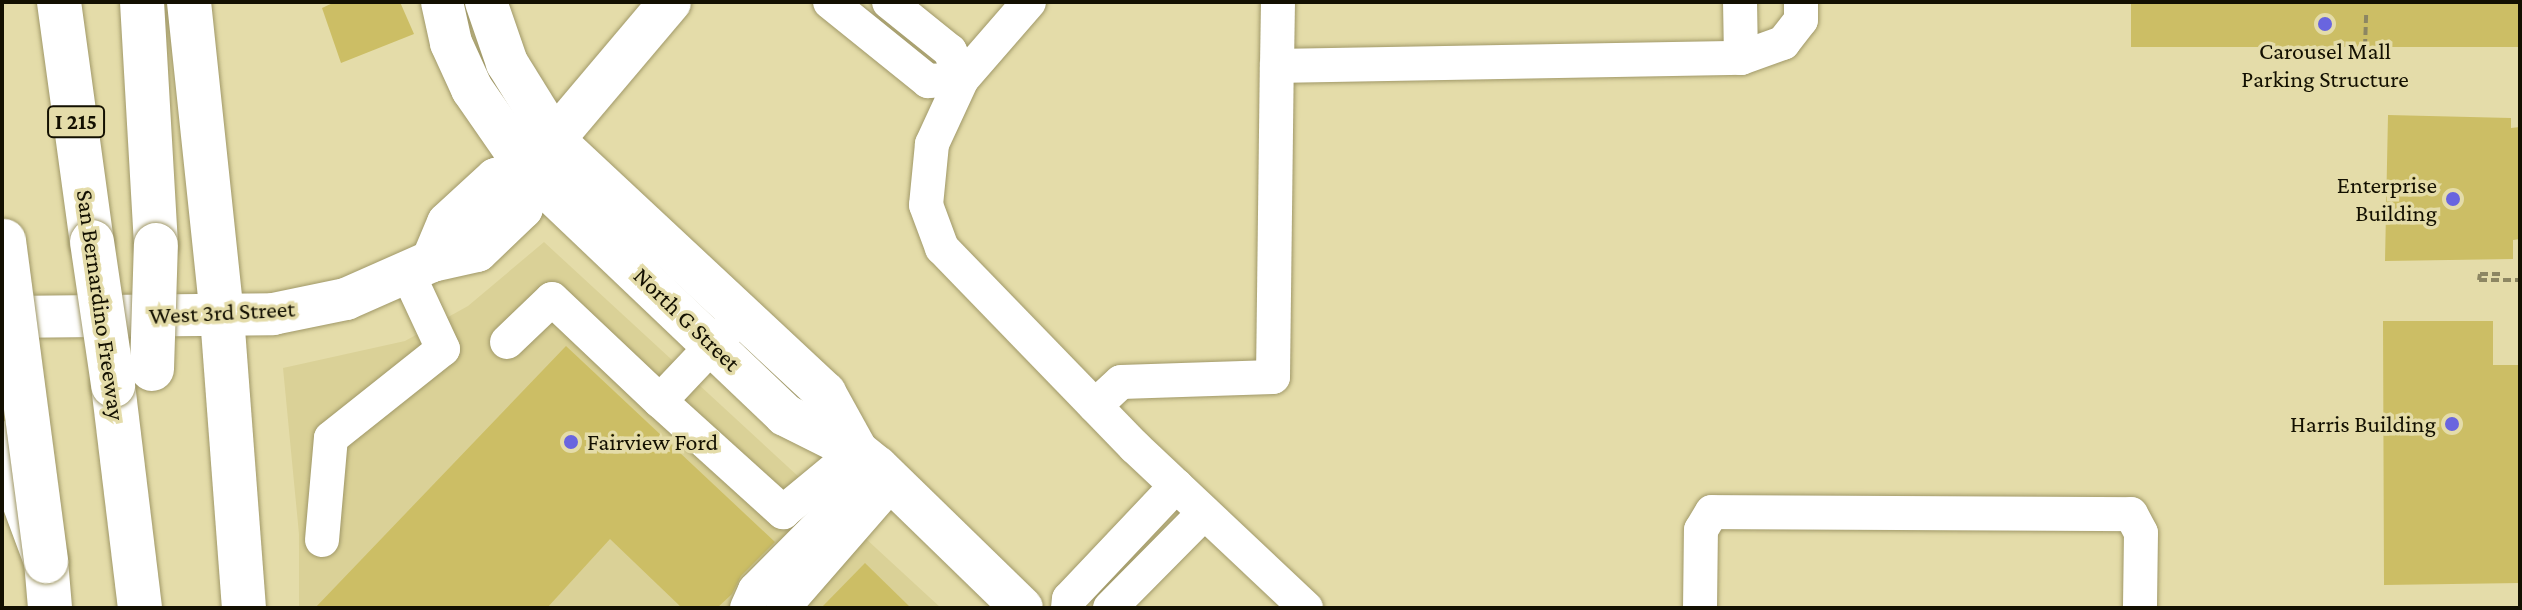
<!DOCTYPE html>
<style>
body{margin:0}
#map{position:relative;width:2522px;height:610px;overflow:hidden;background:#e4dca9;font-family:"Crimson Pro",serif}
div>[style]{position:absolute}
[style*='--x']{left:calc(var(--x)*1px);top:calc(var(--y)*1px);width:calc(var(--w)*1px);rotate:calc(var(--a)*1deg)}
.built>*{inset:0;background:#dad197}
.building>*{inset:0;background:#ccbe65;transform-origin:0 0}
.path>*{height:4px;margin-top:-2px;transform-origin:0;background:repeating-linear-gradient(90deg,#8c8662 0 8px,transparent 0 12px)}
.roads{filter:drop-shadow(0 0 2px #a09868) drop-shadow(0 0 2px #a09868)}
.minor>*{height:34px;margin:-17px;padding:0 17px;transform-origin:17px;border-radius:17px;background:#fff}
.major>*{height:42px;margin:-21px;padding:0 21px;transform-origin:21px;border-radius:21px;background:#fff}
.highway>*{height:44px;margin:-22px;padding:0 22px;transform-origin:22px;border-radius:22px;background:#fff}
.bridges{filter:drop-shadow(0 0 2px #a09868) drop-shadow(0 0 2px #a09868)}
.highway-bridge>*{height:44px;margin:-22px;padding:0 22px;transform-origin:22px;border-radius:22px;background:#fff}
.dots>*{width:22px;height:22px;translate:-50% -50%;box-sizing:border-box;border:4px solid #e4dca9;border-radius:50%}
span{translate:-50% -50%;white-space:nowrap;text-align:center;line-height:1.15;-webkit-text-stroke:7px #e4dca9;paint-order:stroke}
.shield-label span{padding:2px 6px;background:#e4dca9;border:2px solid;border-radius:6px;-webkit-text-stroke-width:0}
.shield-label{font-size:22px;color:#131001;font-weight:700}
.poi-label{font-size:24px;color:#131001}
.right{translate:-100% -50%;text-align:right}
.left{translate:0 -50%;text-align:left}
.street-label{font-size:24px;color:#131001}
.frame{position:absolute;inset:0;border:4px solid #131001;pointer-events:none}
</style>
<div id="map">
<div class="built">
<div style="clip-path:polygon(544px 242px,941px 608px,299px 608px,299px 534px,283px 368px,405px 341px,468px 306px)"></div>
</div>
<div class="building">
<div style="clip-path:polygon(335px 2px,400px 2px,414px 34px,341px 63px,322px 8px)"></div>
<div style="left:2131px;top:2px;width:389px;height:45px"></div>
<div style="clip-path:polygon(2388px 115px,2511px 118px,2511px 128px,2520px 127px,2520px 239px,2513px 240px,2513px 259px,2385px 261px)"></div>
<div style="clip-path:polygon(2383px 321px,2493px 321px,2493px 365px,2520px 365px,2520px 583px,2384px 585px)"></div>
<div style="clip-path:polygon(566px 346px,775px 542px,741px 576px,732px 594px,717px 608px,682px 608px,610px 539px,547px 608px,315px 608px)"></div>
<div style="clip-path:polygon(865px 563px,911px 608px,821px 608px)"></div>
</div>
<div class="path">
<div style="--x:2365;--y:47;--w:34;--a:-88"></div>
<div style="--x:2479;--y:280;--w:41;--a:0"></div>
<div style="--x:2479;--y:280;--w:6;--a:-81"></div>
<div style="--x:2480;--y:274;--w:23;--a:0"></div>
</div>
<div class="roads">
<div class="minor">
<div style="--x:830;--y:2;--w:126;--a:38.9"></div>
<div style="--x:928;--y:81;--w:34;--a:-3"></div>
<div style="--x:889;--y:2;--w:78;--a:38.8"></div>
<div style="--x:950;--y:51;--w:30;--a:67"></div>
<div style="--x:1029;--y:2;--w:102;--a:131"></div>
<div style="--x:962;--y:79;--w:72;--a:114.8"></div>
<div style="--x:932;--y:144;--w:61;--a:95.6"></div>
<div style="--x:926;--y:205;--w:46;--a:69.6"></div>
<div style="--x:942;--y:248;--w:277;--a:45.9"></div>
<div style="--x:1135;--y:447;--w:235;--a:43.3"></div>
<div style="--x:1278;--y:2;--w:64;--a:90.9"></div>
<div style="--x:1277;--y:66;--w:464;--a:-1"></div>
<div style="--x:1741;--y:58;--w:56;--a:-91"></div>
<div style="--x:1741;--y:58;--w:45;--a:-19.7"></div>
<div style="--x:1783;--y:43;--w:29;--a:-52"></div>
<div style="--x:1801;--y:20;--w:18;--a:-90"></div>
<div style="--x:507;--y:342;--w:62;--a:-43.7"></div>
<div style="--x:552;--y:299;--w:149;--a:43.4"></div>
<div style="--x:660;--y:401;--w:99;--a:-46.6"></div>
<div style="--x:660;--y:401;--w:166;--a:42.1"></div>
<div style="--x:783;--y:512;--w:96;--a:-39.5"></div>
<div style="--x:1095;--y:406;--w:35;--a:-43"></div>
<div style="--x:1121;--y:382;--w:152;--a:-1.9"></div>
<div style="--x:1273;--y:377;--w:311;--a:-89.3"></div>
<div style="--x:322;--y:540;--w:102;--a:-85"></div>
<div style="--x:331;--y:438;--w:143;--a:-38.5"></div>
<div style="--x:443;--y:349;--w:83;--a:-115"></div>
<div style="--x:747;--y:608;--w:20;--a:-66"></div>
<div style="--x:755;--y:590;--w:173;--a:-45.2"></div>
<div style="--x:783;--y:608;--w:167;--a:-48.9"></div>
<div style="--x:1068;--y:608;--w:9;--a:-84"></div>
<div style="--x:1069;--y:599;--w:156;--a:-46.6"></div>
<div style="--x:1110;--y:608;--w:134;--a:-45.3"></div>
<div style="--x:1700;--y:608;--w:78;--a:-89.3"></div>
<div style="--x:1701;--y:530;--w:21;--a:-59"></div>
<div style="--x:1712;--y:512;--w:419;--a:0.3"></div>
<div style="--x:2131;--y:514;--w:21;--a:62"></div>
<div style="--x:2141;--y:533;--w:75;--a:90.8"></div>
</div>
<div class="major">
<div style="--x:442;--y:2;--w:42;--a:77.6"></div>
<div style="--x:451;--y:43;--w:51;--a:65.5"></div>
<div style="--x:472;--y:89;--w:98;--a:55.3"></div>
<div style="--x:528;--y:170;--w:355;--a:43.6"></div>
<div style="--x:785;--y:415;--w:80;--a:26.6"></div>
<div style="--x:857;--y:451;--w:26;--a:39"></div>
<div style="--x:877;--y:467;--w:202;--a:44.2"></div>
<div style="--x:486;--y:2;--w:65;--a:71"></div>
<div style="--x:507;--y:63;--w:93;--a:58.2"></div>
<div style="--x:556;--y:142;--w:368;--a:43"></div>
<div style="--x:825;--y:393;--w:66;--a:61.1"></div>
<div style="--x:432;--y:261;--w:41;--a:-67.2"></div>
<div style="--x:448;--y:223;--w:65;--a:-42.5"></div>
<div style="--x:496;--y:179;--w:33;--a:-16"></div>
<div style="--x:528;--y:170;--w:220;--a:-49.8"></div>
<div style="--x:2;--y:317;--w:271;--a:-0.6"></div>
<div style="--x:273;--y:314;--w:75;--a:-11.6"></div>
<div style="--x:346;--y:299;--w:94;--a:-23.8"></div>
<div style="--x:432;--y:261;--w:46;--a:-12.5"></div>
<div style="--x:477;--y:251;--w:62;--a:-43.7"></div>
<div style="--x:522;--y:208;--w:38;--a:-81"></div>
</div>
<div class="highway">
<div style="--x:59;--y:2;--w:242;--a:82.2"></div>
<div style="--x:142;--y:2;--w:243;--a:86.7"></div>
<div style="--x:189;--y:2;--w:316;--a:84"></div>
<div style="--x:222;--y:316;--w:293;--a:85.7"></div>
<div style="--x:113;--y:385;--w:225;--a:83.1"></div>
<div style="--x:2;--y:443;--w:126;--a:69.6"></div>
<div style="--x:46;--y:561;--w:47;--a:85.1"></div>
</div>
</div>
<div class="bridges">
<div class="highway-bridge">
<div style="--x:4;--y:241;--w:323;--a:82.5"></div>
<div style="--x:92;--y:242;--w:145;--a:81.6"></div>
<div style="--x:152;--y:369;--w:124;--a:-88.2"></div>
</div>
</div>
<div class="dots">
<div style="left:2325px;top:24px;background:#6965df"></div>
<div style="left:2453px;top:199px;background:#6965df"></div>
<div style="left:2452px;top:424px;background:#6965df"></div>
<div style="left:571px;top:442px;background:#6965df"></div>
</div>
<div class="shield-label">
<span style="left:76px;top:122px">I 215</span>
</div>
<div class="poi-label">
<span style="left:2325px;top:65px">Carousel Mall<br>Parking Structure</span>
<span class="right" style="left:2437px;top:199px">Enterprise<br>Building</span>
<span class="right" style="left:2436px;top:424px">Harris Building</span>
<span class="left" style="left:587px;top:442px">Fairview Ford</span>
</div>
<div class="street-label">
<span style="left:101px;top:305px;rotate:82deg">San Bernardino Freeway</span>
<span style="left:222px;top:312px;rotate:-3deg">West 3rd Street</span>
<span style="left:687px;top:319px;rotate:44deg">North G Street</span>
</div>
<div class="frame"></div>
</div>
